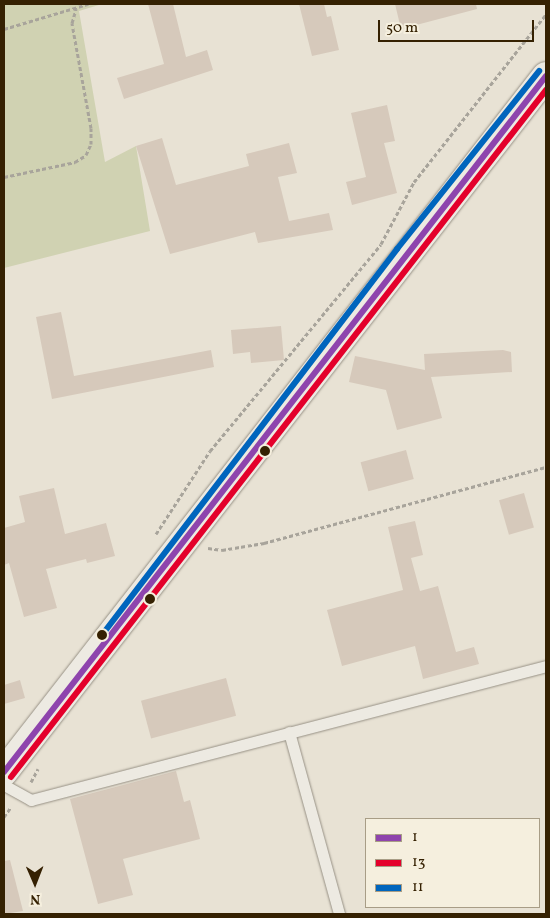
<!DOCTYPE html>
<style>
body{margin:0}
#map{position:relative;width:550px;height:918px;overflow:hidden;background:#e8e2d4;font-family:Vollkorn,serif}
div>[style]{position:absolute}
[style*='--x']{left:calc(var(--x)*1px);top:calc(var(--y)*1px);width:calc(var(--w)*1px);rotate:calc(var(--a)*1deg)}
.green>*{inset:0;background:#d0d2b2}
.building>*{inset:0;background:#d6c9bb;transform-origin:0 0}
.path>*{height:3px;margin-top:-1.5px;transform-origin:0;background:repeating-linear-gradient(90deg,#a8a49b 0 4px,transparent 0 6.5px)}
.roads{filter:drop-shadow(0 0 1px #979185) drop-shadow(0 0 1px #979185)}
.lane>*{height:11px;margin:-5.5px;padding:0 5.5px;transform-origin:5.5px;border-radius:5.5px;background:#edeae2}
.secondary>*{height:28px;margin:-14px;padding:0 14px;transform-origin:14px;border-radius:14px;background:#edeae2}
.bus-1>*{height:6px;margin:-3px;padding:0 3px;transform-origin:3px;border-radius:3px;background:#8e44ad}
.bus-2>*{height:6px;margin:-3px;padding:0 3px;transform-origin:3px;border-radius:3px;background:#e4002b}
.bus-3>*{height:6px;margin:-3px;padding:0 3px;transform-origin:3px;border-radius:3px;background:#0065bd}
.dots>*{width:14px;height:14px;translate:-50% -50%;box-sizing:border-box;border:2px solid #f5efde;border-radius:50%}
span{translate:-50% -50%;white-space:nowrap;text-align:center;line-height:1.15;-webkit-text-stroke:4px #f5efde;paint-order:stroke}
.frame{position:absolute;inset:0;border:5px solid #352102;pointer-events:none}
.legend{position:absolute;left:365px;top:818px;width:175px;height:90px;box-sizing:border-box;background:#f5efde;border:1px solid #a89d86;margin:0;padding:6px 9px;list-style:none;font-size:15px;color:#352102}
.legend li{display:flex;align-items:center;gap:10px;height:25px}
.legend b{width:25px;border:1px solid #a89d86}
.north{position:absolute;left:10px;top:858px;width:50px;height:50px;-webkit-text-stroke:4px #f5efde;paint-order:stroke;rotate:179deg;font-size:14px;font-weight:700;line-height:20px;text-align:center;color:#352102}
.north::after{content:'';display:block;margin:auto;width:18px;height:22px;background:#352102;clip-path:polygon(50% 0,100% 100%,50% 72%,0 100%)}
.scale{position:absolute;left:378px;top:20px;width:156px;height:22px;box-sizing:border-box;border:2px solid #352102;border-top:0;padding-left:6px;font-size:15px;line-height:18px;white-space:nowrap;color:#352102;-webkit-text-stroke:4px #f5efde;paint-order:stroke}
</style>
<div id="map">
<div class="green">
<div style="clip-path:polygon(4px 4px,102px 4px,79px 11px,105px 162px,136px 146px,150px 231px,4px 268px)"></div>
</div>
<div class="building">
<div style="clip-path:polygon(148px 4px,173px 4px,186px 57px,207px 50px,213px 70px,124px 99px,117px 78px,164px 64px)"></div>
<div style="clip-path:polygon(299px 4px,324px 4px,327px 17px,331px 16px,339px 50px,312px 56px)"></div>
<div style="clip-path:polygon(395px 4px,476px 4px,477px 9px,401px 29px)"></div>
<div style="clip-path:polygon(387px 105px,395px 141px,384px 143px,397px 193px,352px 205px,346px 182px,366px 177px,351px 113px)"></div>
<div style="clip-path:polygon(162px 138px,176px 185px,249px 166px,246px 154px,289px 143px,297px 173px,278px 177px,289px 221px,329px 213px,333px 230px,258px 243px,255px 232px,170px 254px,136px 146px)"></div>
<div style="clip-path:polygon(61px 312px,74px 376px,211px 350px,214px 367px,52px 399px,36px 317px)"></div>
<div style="clip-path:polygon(281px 326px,284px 360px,251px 363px,250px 352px,233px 354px,231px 330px)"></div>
<div style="clip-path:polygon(503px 350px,511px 352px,512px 372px,431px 377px,442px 418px,397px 430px,386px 390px,349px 382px,355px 356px,425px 370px,424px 354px)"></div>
<div style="left:406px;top:450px;width:30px;height:47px;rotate:75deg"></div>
<div style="clip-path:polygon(54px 488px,65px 534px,106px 523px,115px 556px,87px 563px,86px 559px,46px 569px,57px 608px,24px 617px,9px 563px,4px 565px,4px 528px,25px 522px,19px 496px)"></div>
<div style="left:524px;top:493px;width:36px;height:26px;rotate:74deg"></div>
<div style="clip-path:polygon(415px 521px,423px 555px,411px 558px,420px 591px,438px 586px,456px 652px,474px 647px,479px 664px,423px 679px,415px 646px,342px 666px,327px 610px,403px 590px,388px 527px)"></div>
<div style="left:226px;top:678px;width:39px;height:88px;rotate:75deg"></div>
<div style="clip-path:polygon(20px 680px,25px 698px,4px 704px,4px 685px)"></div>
<div style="clip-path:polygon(176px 771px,184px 802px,190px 800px,200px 839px,123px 859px,133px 895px,98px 904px,70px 799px)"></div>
<div style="clip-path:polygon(10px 860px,23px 911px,4px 914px,4px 861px)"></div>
</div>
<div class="path">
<div style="--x:4;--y:29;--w:88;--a:-16.6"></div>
<div style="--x:4;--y:177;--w:73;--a:-11.9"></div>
<div style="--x:75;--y:162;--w:13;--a:-32"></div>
<div style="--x:86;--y:155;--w:12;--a:-66"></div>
<div style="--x:91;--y:144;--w:16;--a:-90"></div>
<div style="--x:91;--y:128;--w:107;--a:-100.3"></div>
<div style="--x:72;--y:23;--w:15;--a:-74"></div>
<div style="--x:156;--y:534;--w:99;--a:-57"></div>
<div style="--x:210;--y:451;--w:268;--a:-50.4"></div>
<div style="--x:381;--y:244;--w:70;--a:-62"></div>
<div style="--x:414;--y:182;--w:214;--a:-51.8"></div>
<div style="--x:208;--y:548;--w:14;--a:8"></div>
<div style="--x:222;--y:550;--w:43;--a:-9.5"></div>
<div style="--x:264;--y:543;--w:292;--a:-15.1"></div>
<div style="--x:31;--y:782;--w:15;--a:-62"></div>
<div style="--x:4;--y:817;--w:12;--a:-55"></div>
</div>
<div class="roads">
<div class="lane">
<div style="--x:289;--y:732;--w:189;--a:74.6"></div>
<div style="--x:4;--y:785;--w:31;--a:29"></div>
<div style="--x:31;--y:800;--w:532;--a:-14.58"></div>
</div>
<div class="secondary">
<div style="--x:4;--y:772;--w:882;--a:-52.09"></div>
</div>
</div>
<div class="bus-1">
<div style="--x:4;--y:772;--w:882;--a:-52.09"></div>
</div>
<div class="bus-2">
<div style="--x:11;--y:777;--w:871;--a:-52.09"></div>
</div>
<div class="bus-3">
<div style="--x:102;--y:635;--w:486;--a:-52.6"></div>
<div style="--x:397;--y:249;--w:228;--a:-51.4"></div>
</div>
<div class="dots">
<div style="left:265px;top:451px;background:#352102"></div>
<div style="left:150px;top:599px;background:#352102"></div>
<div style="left:102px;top:635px;background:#352102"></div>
</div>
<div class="frame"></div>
<ul class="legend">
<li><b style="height:6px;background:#8e44ad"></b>1</li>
<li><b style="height:6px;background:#e4002b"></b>13</li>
<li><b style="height:6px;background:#0065bd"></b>11</li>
</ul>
<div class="north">N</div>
<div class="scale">50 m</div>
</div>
